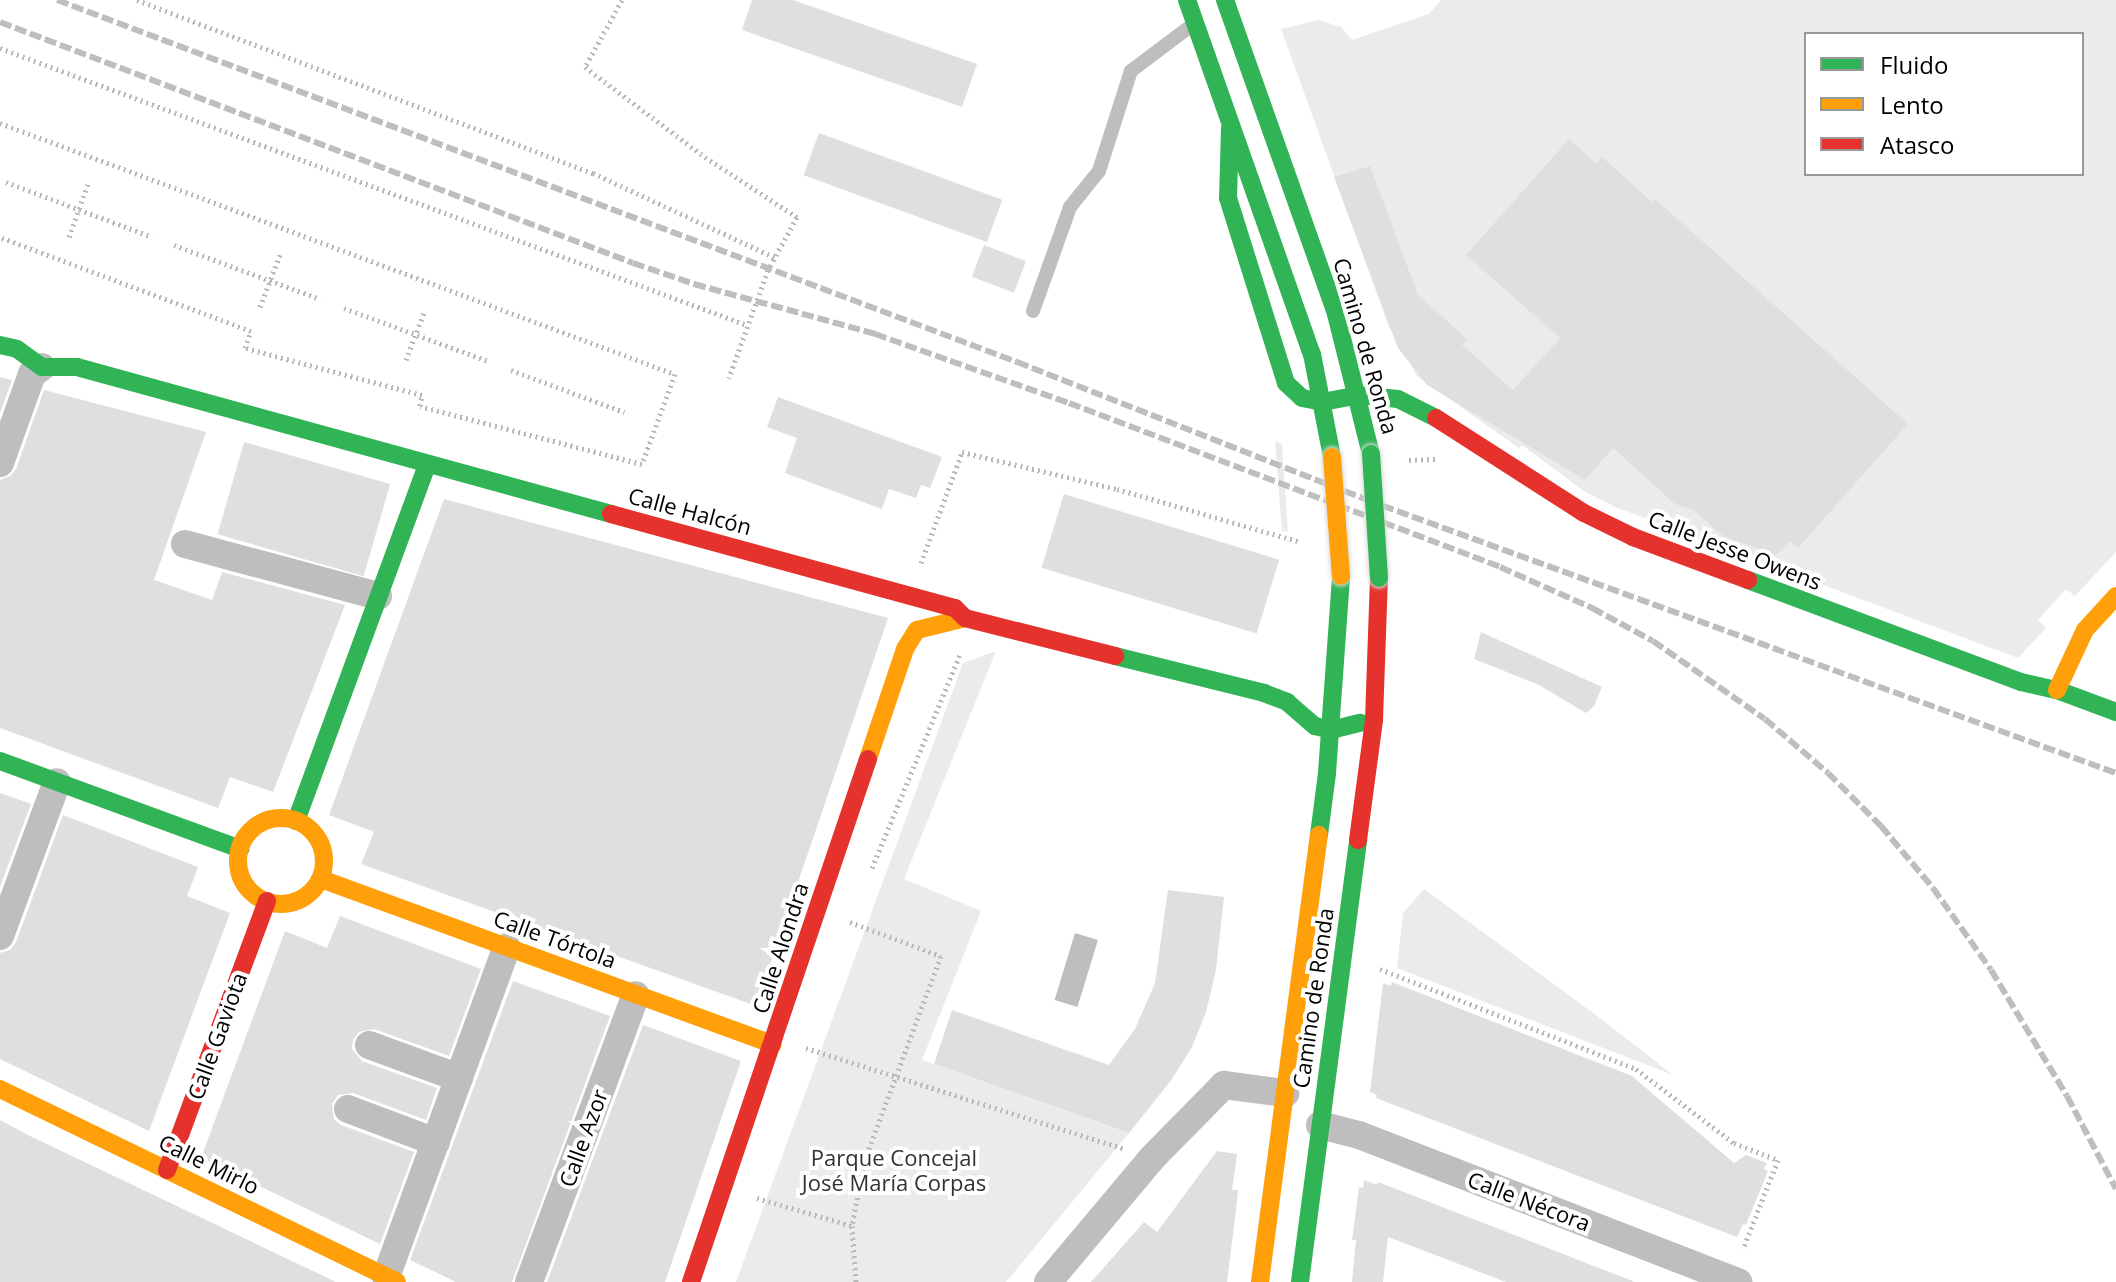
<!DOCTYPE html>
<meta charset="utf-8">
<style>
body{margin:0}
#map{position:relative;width:2116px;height:1282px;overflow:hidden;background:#fff;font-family:"Open Sans",sans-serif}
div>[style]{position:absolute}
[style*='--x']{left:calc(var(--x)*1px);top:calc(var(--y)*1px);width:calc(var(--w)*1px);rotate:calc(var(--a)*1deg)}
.green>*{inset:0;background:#ebebeb}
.water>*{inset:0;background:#bebebe;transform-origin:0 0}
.building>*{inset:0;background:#dfdfdf;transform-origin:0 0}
.path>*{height:5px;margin-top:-2.5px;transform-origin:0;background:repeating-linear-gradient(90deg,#b9b9b9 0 2px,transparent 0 6px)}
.lane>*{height:14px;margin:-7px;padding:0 7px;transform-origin:7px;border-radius:7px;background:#bebebe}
.street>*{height:28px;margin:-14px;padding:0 14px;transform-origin:14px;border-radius:14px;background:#bebebe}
.fast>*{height:18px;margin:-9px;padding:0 9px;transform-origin:9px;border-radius:9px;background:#30b455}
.slow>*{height:18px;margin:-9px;padding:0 9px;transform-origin:9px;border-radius:9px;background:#ff9f0a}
.slow>.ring{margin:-9px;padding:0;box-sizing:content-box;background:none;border:18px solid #ff9f0a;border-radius:50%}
.jam>*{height:18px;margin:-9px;padding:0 9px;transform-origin:9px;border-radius:9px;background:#e5322d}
.rail>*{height:6px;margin-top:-3px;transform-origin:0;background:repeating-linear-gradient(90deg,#bebebe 0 12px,transparent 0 16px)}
.bridges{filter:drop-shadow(0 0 2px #dbdbdb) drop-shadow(0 0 2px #dbdbdb)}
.fast-bridge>*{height:18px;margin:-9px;padding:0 9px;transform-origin:9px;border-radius:9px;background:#30b455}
.slow-bridge>*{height:18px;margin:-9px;padding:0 9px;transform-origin:9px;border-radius:9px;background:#ff9f0a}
span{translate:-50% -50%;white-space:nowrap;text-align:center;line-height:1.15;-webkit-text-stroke:8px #fff;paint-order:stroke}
.street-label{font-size:22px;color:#000}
.park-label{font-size:22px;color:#323232}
.legend{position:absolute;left:1804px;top:32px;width:280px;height:144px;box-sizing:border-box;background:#fff;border:2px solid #999;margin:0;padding:10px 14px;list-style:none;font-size:24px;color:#000}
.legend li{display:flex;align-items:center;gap:16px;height:40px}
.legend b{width:40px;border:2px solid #999}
</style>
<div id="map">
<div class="green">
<div style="clip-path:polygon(evenodd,1441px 0,2116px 0,2116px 552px,2075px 596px,2066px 589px,2038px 620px,2046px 628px,2018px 658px,1615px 507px,1585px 492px,1522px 445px,1519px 448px,1417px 376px,1389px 327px,1281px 29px,1319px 20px,1341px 27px,1352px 40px,1429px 14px,1441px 0,1806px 34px,2082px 34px,2082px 174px,1806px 174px,1806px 34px)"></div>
<div style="clip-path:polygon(1275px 441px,1282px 444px,1288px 532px,1282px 531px)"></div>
<div style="clip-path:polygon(996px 651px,904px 879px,981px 911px,922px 1060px,1129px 1133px,1006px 1282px,736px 1282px,963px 663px)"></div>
<div style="clip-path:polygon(1424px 889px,1600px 1018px,1673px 1075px,1397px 968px,1403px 913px)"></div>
</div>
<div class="water">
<div style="left:1075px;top:933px;width:24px;height:70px;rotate:17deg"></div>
</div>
<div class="building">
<div style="clip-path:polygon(752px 0,793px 0,977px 64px,962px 107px,742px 30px)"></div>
<div style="left:819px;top:133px;width:195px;height:45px;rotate:20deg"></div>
<div style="clip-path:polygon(1569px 139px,1597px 164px,1602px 157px,1652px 202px,1655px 199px,1908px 424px,1798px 548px,1790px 541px,1776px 555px,1723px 536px,1694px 510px,1675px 504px,1613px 448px,1585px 480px,1427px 385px,1398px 348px,1334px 177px,1370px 166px,1418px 295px,1467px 339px,1462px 345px,1513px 390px,1560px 338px,1466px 255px)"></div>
<div style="left:984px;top:245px;width:45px;height:34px;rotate:21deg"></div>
<div style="clip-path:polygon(0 377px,12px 380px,0 413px)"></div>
<div style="clip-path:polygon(44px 390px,206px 432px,154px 580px,212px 600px,222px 572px,345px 605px,273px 792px,230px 777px,218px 808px,0 728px,0 480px,10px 476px,16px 469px)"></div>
<div style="clip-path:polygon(778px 397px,942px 457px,930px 488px,921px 485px,916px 498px,889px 489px,882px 509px,785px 473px,797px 438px,767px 427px)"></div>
<div style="left:244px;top:442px;width:152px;height:96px;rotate:16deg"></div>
<div style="left:1064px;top:494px;width:225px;height:77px;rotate:17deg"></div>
<div style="clip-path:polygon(444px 499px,888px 618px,756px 1006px,361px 864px,374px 832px,329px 815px)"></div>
<div style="clip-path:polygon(1481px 632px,1602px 687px,1594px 706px,1586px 713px,1539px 685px,1474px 659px)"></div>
<div style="clip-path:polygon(0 793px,31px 804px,0 887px)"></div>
<div style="clip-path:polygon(63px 815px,198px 867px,187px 896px,230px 913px,149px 1131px,0 1059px,0 953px,10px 950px,16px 942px)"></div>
<div style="clip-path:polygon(1168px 890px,1224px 897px,1216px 970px,1206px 1012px,1192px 1047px,1172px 1079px,1129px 1133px,934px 1064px,952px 1010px,1109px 1065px,1135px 1029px,1155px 983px)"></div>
<div style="clip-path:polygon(340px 916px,481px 969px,449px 1056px,374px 1029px,359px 1032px,353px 1040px,352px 1049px,362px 1061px,437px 1088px,426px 1120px,353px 1093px,338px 1095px,332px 1104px,334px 1119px,341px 1125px,414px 1152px,380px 1244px,201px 1158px,285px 931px,327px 948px)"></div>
<div style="clip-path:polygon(513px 981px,610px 1016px,512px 1282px,456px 1282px,410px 1260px)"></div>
<div style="clip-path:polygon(1392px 982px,1632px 1076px,1734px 1163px,1746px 1155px,1767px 1163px,1764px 1169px,1768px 1171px,1746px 1225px,1743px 1224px,1737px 1237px,1376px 1098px,1377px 1095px,1370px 1092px,1383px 983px,1391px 986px)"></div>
<div style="clip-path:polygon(643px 1025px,741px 1061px,665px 1282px,547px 1282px)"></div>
<div style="clip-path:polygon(0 1120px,30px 1136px,336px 1282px,0 1282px)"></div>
<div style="clip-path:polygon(1217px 1151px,1237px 1154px,1232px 1190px,1238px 1190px,1236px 1210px,1227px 1282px,1091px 1282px,1144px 1222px,1157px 1232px)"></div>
<div style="clip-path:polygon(1364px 1180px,1377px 1185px,1378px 1182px,1635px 1282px,1506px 1282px,1388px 1237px,1383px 1282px,1352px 1282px,1356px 1240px,1352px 1240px,1359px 1187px,1363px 1188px)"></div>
</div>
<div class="path">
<div style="--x:137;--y:0;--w:488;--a:20.8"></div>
<div style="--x:593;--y:173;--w:200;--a:24.9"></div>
<div style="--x:622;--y:0;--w:77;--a:118.9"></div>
<div style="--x:585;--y:67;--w:150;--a:36.9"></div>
<div style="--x:705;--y:157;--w:110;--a:33.1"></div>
<div style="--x:797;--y:217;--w:60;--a:118.7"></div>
<div style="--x:768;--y:270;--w:115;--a:109.9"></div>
<div style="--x:0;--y:48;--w:797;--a:20.35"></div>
<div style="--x:0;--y:123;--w:720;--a:20.4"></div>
<div style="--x:675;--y:374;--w:96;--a:110.1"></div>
<div style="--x:642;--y:464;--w:229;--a:-165.4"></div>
<div style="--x:420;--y:406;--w:11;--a:-80"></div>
<div style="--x:422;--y:395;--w:183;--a:-165.1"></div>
<div style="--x:245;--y:348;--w:18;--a:-71"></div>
<div style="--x:251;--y:331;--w:268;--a:-159.5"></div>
<div style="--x:6;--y:182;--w:156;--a:20.6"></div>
<div style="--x:69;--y:237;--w:56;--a:-70.3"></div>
<div style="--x:174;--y:245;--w:156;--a:20.3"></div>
<div style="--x:260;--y:307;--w:56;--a:-69"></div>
<div style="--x:344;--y:308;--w:153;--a:20.2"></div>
<div style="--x:406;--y:360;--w:53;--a:-69.2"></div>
<div style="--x:511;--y:370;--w:121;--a:20.4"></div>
<div style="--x:1409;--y:460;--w:26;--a:-2"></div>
<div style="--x:921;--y:563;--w:118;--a:-69.7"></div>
<div style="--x:962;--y:452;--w:159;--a:13.4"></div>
<div style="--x:1117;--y:489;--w:191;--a:16.1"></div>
<div style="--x:872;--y:868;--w:230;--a:-67.6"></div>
<div style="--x:850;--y:922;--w:97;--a:20.5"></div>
<div style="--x:941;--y:956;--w:220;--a:110.5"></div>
<div style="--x:864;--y:1162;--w:65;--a:100.6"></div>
<div style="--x:852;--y:1226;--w:56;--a:85.9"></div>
<div style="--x:1380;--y:969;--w:275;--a:21.3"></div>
<div style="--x:1636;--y:1069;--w:123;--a:37.1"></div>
<div style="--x:1734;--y:1143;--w:47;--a:21.1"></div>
<div style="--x:1778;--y:1160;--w:96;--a:111.5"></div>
<div style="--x:806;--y:1048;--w:334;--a:17.6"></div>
<div style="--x:757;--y:1198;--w:99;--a:16.4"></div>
</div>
<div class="lane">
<div style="--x:1033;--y:311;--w:110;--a:-70.4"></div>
<div style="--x:1070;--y:207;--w:46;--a:-51.1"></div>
<div style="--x:1099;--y:171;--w:105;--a:-72.3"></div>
<div style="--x:1131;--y:71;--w:76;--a:-37"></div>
</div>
<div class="street">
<div style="--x:0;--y:463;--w:95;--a:-70.2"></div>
<div style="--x:32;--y:374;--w:12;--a:-35"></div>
<div style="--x:185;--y:544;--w:200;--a:15.1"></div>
<div style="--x:0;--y:936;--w:164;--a:-69.7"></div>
<div style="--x:369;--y:1045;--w:96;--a:20.1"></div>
<div style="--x:348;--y:1109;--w:94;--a:20.6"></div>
<div style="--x:1320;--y:1125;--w:40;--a:14.4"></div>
<div style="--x:1359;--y:1135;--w:407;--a:21.2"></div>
<div style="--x:386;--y:1277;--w:351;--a:-69.9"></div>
<div style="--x:529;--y:1282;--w:306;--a:-69.6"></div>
<div style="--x:1048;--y:1282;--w:162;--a:-50"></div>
<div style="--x:1152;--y:1158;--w:103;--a:-45.4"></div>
<div style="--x:1224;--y:1085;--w:62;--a:7.5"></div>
</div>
<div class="fast">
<div style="--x:1187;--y:0;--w:375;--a:70.6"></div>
<div style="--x:1312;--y:354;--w:105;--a:79"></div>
<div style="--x:1225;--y:0;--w:333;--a:70.5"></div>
<div style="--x:1336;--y:314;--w:144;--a:76"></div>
<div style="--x:1230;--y:128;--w:70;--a:91.6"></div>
<div style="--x:1228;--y:198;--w:194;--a:72.6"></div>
<div style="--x:1286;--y:383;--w:22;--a:43"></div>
<div style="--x:1302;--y:398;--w:21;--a:11"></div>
<div style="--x:1323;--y:402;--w:36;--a:-11"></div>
<div style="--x:1358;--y:395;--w:40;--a:5.7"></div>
<div style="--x:1398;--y:399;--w:42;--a:26.6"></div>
<div style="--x:0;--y:345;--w:17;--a:13"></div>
<div style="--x:17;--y:349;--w:31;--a:36"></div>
<div style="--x:42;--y:367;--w:35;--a:0"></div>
<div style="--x:77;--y:367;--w:554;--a:15.39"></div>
<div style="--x:1748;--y:580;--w:291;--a:20.5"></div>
<div style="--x:2021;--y:682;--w:37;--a:13"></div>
<div style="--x:2057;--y:690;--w:63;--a:20.4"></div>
<div style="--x:1115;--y:656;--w:154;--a:13.9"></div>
<div style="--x:1264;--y:693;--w:25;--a:21"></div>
<div style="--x:1287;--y:702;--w:37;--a:41"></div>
<div style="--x:1315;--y:726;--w:16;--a:14"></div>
<div style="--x:1331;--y:730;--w:30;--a:-14"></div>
<div style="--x:0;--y:761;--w:256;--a:20.1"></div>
<div style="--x:296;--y:821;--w:380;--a:-69.8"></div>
<div style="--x:1319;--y:835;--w:63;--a:-82.6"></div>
<div style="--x:1327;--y:773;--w:197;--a:-85.9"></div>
<div style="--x:1300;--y:1282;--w:446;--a:-82.5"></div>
</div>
<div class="slow">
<div style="--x:2057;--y:690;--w:66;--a:-65"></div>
<div style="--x:2085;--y:630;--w:46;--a:-47.6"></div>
<div style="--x:868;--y:759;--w:116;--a:-71.4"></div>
<div style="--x:905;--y:649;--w:22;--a:-58"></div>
<div style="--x:917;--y:630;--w:49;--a:-14"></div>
<div class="ring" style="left:238px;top:818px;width:68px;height:68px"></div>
<div style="--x:321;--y:879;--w:481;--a:20.1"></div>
<div style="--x:0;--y:1089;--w:441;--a:25.9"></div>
<div style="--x:1260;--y:1282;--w:451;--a:-82.5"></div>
</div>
<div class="jam">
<div style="--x:1436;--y:418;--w:176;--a:32.7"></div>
<div style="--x:1584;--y:513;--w:55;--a:26.1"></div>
<div style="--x:1633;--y:537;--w:123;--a:20.5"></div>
<div style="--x:611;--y:514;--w:357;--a:15.3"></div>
<div style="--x:955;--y:608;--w:14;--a:45"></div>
<div style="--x:965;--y:618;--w:155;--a:14.2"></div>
<div style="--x:1358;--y:840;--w:121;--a:-82.4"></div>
<div style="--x:1374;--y:720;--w:142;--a:-88"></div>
<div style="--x:167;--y:1170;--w:287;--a:-69.6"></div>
<div style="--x:691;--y:1282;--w:552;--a:-71.3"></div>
</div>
<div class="rail">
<div style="--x:57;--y:0;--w:1026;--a:20.66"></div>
<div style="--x:1017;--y:362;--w:376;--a:21.5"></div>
<div style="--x:1367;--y:500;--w:797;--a:20.03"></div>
<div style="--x:0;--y:22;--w:677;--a:20.84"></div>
<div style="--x:633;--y:263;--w:65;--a:19"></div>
<div style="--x:694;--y:284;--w:188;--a:15.4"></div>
<div style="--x:875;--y:334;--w:206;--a:19.6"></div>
<div style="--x:1069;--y:403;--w:461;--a:20.8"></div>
<div style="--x:1500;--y:567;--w:101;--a:24"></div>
<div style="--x:1592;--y:608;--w:69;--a:28.4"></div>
<div style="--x:1653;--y:641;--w:136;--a:34.9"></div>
<div style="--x:1765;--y:719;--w:83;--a:40.6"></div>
<div style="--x:1828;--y:773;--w:75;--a:45"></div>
<div style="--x:1881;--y:826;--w:81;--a:50"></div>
<div style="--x:1933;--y:888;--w:100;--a:54.7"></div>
<div style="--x:1991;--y:970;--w:147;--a:58.9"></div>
<div style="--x:2067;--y:1096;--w:105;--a:62.2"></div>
</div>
<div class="bridges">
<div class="fast-bridge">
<div style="--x:1371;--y:454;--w:124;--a:86.3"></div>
</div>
<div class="slow-bridge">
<div style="--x:1332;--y:457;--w:119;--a:85.7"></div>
</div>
</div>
<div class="street-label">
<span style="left:1366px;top:346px;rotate:74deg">Camino de Ronda</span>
<span style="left:690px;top:511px;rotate:15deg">Calle Halcón</span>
<span style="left:1735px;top:550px;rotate:21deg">Calle Jesse Owens</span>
<span style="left:555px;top:939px;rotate:20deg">Calle Tórtola</span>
<span style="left:780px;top:948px;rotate:-72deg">Calle Alondra</span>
<span style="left:1313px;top:998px;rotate:-82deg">Camino de Ronda</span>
<span style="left:217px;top:1036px;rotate:-70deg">Calle Gaviota</span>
<span style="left:583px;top:1138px;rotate:-70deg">Calle Azor</span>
<span style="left:209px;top:1164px;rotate:26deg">Calle Mirlo</span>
<span style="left:1529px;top:1201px;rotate:21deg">Calle Nécora</span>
</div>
<div class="park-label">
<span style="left:894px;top:1170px">Parque Concejal<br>José María Corpas</span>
</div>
<ul class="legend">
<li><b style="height:10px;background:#30b455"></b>Fluido</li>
<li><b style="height:10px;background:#ff9f0a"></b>Lento</li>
<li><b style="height:10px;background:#e5322d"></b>Atasco</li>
</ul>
</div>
